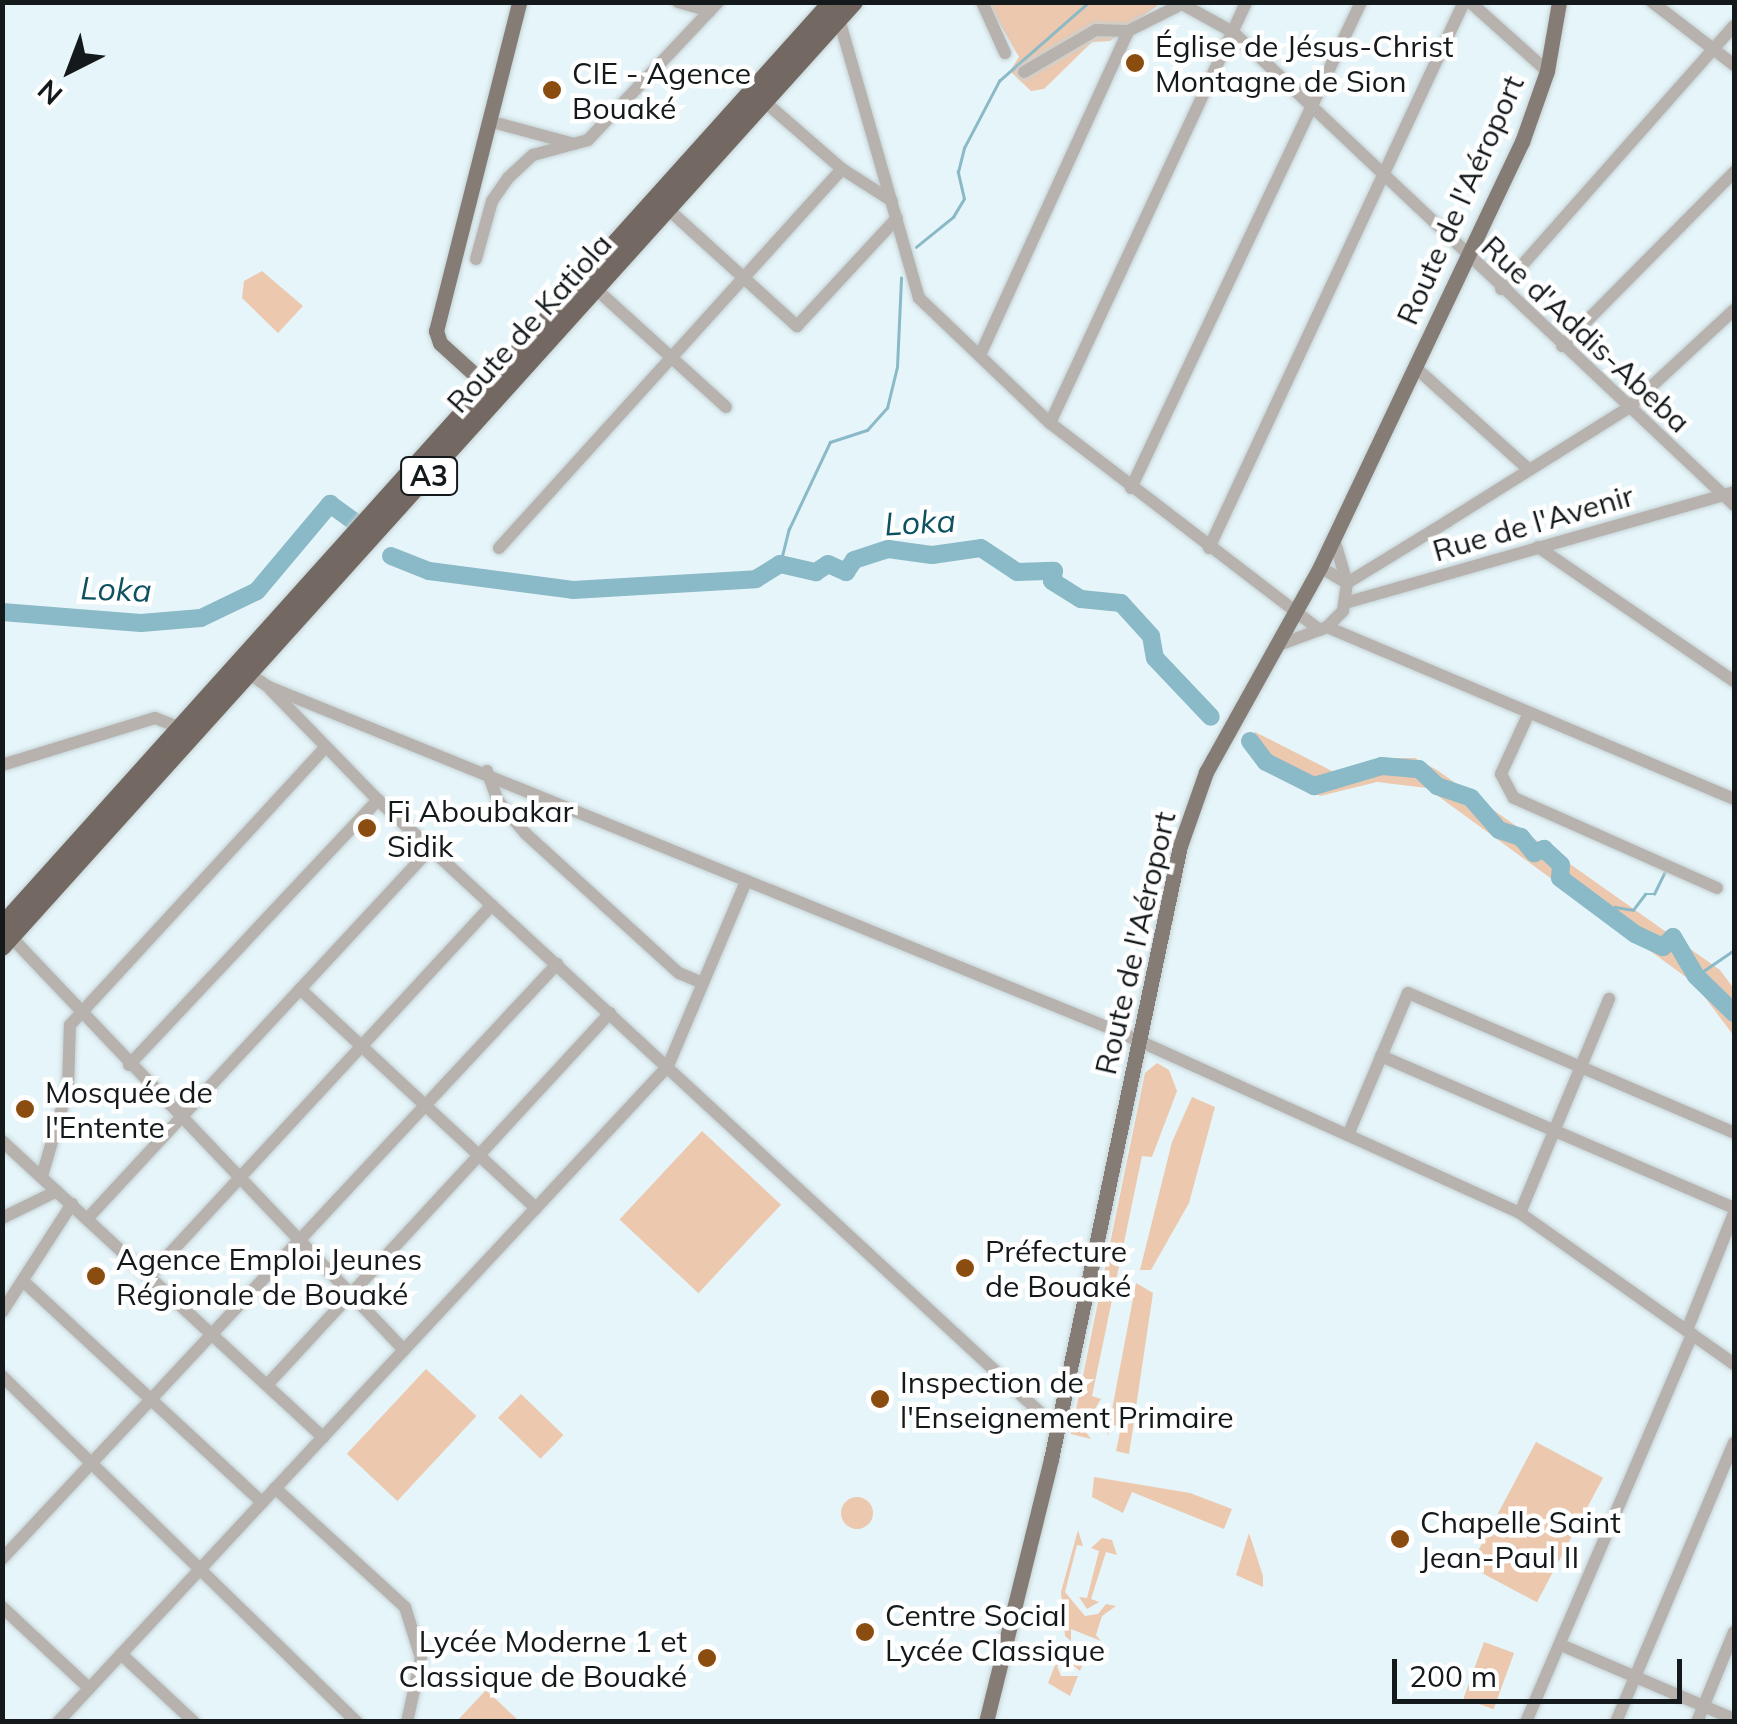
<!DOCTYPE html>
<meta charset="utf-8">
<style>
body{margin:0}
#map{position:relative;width:1737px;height:1724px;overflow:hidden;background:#e6f5f9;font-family:Mulish,sans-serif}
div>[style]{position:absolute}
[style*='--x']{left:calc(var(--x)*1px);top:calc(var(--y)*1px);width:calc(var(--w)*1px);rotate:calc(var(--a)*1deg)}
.green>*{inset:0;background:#ecc8ae;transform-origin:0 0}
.round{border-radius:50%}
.stream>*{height:2.5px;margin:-1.25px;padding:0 1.25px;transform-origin:1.25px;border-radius:1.25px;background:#8ab9c7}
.river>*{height:18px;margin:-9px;padding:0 9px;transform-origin:9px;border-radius:9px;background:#8ab9c7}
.roads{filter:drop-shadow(0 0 2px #c4d2d5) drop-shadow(0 0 2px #c4d2d5)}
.minor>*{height:12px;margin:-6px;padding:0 6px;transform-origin:6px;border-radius:6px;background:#b7b2ae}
.major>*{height:15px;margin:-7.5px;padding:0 7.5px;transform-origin:7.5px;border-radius:7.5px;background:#857c76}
.highway>*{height:18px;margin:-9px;padding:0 9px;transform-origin:9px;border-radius:9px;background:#736962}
.dots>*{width:28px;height:28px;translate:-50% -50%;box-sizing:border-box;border:5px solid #fff;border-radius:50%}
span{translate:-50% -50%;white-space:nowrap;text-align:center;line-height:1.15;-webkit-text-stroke:9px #fff;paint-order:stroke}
.shield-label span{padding:2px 8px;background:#fff;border:2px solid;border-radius:8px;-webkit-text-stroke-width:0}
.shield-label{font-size:28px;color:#14191b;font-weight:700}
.poi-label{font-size:30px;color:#14191b}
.left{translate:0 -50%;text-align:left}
.right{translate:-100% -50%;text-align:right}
.street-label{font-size:30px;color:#14191b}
.water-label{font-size:32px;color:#0e5161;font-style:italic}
.frame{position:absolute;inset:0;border:5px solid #14191b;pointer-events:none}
.north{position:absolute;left:20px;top:20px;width:100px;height:100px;-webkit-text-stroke:8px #fff;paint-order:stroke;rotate:222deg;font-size:28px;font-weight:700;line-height:40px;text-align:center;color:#14191b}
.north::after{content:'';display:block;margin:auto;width:35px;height:45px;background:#14191b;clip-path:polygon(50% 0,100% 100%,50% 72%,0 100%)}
.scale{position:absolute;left:1392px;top:1659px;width:290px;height:45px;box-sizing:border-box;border:5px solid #14191b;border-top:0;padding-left:12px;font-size:30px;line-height:35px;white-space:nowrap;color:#14191b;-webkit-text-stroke:8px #fff;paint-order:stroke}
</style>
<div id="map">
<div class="green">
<div style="clip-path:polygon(1161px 3px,1110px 41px,1092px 42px,1044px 89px,1031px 91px,1010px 71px,1019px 57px,988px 4px)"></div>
<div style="clip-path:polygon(262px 271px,303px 306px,278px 333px,242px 298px,244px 281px)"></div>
<div style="clip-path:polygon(1255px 732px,1336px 773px,1386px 758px,1415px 758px,1437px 770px,1720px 970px,1734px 989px,1734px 1036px,1694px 983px,1427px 788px,1377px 782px,1320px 796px,1246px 748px)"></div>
<div style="clip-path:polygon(1157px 1063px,1169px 1070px,1177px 1091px,1152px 1157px,1142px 1156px,1092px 1396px,1101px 1399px,1083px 1428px,1091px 1439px,1071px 1434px,1145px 1073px)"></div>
<div style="clip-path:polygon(1192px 1097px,1215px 1107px,1189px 1203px,1151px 1270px,1140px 1270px,1172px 1142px)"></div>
<div style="left:702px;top:1131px;width:108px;height:121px;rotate:43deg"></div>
<div style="clip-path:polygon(1136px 1283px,1153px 1293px,1129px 1454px,1116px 1451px,1121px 1427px,1113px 1425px,1107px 1436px)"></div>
<div style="left:426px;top:1369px;width:69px;height:116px;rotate:43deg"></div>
<div style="left:521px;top:1394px;width:59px;height:33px;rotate:44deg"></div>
<div style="left:1536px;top:1442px;width:76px;height:141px;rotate:28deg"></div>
<div style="clip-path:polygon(1094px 1477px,1190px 1493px,1232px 1509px,1224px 1529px,1132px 1492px,1123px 1513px,1092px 1497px)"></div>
<div class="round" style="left:841px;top:1497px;width:32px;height:32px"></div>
<div style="clip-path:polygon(1078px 1530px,1083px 1546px,1077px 1545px,1065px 1592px,1085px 1616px,1098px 1614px,1106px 1604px,1116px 1606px,1102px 1616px,1096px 1635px,1101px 1641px,1071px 1629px,1071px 1641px,1065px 1636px,1061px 1592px)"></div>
<div style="clip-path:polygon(1249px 1533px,1263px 1576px,1263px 1587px,1236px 1575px)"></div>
<div style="clip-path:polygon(1102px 1538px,1112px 1540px,1117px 1555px,1106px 1552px,1091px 1599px,1099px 1602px,1087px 1609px,1079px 1597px,1087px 1598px,1099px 1551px,1091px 1548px)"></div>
<div style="left:1484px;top:1642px;width:32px;height:60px;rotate:20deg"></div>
<div style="clip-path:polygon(1063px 1645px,1087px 1654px,1080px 1671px,1068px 1661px,1057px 1666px,1061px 1676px,1078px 1676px,1070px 1696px,1048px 1683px)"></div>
<div style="clip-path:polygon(486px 1690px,519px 1721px,457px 1721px)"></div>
</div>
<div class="stream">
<div style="--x:916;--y:247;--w:48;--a:-39"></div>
<div style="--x:953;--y:217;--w:21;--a:-59"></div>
<div style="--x:964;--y:199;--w:28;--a:-103"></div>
<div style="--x:958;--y:172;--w:25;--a:-76"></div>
<div style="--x:964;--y:148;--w:76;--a:-62.4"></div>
<div style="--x:999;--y:81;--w:120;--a:-41.3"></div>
<div style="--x:780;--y:564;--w:36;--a:-76"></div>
<div style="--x:789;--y:529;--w:96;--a:-64.8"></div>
<div style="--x:830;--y:442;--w:39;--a:-18"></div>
<div style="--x:867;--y:430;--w:30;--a:-48"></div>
<div style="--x:887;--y:408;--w:42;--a:-76.3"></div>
<div style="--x:897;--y:367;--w:89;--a:-87.4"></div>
<div style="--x:1611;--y:913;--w:7;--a:-56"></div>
<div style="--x:1615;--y:907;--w:18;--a:9"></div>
<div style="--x:1633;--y:910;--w:20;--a:-53"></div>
<div style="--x:1645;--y:894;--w:9;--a:0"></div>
<div style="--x:1654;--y:894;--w:25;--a:-64"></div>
<div style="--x:1696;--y:976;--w:46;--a:-34.4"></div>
</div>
<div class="river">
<div style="--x:391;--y:556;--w:41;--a:21.5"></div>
<div style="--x:429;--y:571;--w:145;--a:7.5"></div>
<div style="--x:573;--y:590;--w:183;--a:-3.4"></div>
<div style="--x:756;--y:579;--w:28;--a:-32"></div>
<div style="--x:780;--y:564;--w:37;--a:13"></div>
<div style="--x:816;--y:572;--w:14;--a:-34"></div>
<div style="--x:828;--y:564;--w:20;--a:24"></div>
<div style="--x:846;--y:572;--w:14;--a:-56"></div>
<div style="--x:854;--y:560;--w:36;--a:-18"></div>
<div style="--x:888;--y:549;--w:44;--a:7.8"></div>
<div style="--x:932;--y:555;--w:49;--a:-8.1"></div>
<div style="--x:981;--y:548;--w:43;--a:33.7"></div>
<div style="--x:1017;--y:572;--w:37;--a:-2"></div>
<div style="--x:1054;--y:571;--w:10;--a:101"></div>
<div style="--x:1052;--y:581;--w:34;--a:32"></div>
<div style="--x:1081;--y:599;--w:40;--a:5.7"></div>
<div style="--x:1121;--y:603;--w:45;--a:47.7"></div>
<div style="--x:1151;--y:636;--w:22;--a:80"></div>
<div style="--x:1155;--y:658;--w:81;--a:46.5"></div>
<div style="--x:2;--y:612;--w:139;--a:4.5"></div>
<div style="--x:141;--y:623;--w:60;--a:-4.8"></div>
<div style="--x:201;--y:618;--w:62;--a:-25.7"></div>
<div style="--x:257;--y:591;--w:114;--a:-50"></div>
<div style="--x:330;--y:504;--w:31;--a:36"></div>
<div style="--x:1250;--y:741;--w:26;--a:53"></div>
<div style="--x:1266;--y:762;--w:54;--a:26.6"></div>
<div style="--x:1314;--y:786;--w:71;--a:-16.4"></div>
<div style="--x:1382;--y:766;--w:37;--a:5"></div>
<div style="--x:1419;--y:769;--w:25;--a:43"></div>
<div style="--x:1437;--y:786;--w:36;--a:19"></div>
<div style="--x:1471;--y:798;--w:43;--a:48.8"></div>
<div style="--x:1499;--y:830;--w:23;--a:18"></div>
<div style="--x:1521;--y:837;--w:21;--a:51"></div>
<div style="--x:1534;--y:853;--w:11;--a:-22"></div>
<div style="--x:1544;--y:849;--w:23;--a:43"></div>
<div style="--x:1561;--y:865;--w:13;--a:94"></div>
<div style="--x:1560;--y:878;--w:94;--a:36.7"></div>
<div style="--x:1635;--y:934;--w:31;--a:25"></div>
<div style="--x:1663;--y:947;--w:14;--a:-45"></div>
<div style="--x:1673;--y:937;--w:45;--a:59.5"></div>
<div style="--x:1696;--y:976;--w:53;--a:44.2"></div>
</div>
<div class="roads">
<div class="minor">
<div style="--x:678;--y:2;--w:33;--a:16"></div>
<div style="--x:982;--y:2;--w:56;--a:65.7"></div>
<div style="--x:1470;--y:2;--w:103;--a:41.9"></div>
<div style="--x:1652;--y:2;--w:103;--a:37.5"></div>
<div style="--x:839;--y:19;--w:290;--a:74"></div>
<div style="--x:919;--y:298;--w:181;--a:43.7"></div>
<div style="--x:1050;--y:423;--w:340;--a:37.5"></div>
<div style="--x:1024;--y:72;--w:83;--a:-30.3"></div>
<div style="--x:1096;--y:30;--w:32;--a:2"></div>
<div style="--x:765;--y:102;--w:102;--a:41"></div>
<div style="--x:842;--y:169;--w:59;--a:32.6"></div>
<div style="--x:489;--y:121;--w:88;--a:15.1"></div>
<div style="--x:669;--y:210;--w:173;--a:42.2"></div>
<div style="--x:797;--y:326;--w:147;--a:-47.2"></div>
<div style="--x:476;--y:259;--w:60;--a:-74.6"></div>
<div style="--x:492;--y:201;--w:28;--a:-55"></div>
<div style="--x:508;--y:178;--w:34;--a:-43"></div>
<div style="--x:533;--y:155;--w:57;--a:-15.3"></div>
<div style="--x:588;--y:140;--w:190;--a:-46.7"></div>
<div style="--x:1501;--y:289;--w:351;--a:-48.5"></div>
<div style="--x:597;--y:290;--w:174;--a:42.2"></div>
<div style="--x:1562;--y:346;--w:245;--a:-45.3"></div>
<div style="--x:980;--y:355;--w:356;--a:-65.4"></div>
<div style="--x:1128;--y:31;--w:60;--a:-26.6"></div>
<div style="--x:1182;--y:4;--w:58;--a:28.8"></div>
<div style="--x:1233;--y:32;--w:689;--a:43.35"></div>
<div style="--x:1416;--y:368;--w:151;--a:42"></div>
<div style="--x:1050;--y:423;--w:464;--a:-65"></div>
<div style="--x:1131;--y:488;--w:538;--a:-64.67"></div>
<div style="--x:1538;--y:547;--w:237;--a:34.4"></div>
<div style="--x:499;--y:548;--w:511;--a:-47.85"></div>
<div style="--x:1209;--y:548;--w:603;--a:-64.97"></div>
<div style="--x:1320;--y:567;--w:31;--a:31"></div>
<div style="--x:1347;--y:583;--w:119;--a:-31.5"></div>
<div style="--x:1448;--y:521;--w:213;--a:-32.1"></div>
<div style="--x:1628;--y:408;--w:144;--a:-42.8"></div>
<div style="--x:1345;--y:603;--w:405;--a:-15.9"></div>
<div style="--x:1327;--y:627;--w:442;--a:22.9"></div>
<div style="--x:1279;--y:645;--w:51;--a:-20.6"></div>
<div style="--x:1327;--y:627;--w:23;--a:-45"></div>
<div style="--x:1343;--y:611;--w:28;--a:-82"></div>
<div style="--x:1347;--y:583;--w:46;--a:-106.5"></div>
<div style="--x:242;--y:669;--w:32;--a:34"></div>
<div style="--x:269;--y:687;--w:915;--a:22.08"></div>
<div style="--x:1117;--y:1031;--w:442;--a:24.3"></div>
<div style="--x:1520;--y:1213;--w:262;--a:35.2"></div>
<div style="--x:270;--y:689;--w:155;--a:45.8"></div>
<div style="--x:378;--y:800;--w:926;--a:42.77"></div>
<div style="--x:1528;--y:715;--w:65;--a:114.6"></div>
<div style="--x:1501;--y:774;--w:27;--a:62"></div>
<div style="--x:1514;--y:798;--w:222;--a:23.9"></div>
<div style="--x:2;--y:765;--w:160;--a:-17.1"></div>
<div style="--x:155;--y:718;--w:30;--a:21"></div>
<div style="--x:487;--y:771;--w:32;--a:70"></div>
<div style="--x:498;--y:801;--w:43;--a:49.7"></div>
<div style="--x:526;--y:834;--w:207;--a:42.3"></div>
<div style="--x:679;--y:973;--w:25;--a:23"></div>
<div style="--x:11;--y:937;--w:570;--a:46.42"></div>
<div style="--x:300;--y:989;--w:322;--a:42.9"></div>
<div style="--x:1381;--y:1056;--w:384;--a:23.3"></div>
<div style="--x:129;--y:1065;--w:364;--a:-46.8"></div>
<div style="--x:1348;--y:1135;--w:154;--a:-67.1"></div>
<div style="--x:1408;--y:993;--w:355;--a:23.2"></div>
<div style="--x:2;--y:1141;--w:437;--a:42.7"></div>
<div style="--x:42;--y:1176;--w:93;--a:-73.7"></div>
<div style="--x:68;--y:1087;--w:62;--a:-88.2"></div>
<div style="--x:70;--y:1025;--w:375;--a:-47.4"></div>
<div style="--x:1520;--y:1213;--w:232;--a:-67.4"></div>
<div style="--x:2;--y:1218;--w:61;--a:-26.1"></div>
<div style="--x:87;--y:1219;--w:506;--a:-47.16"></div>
<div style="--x:149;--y:1276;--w:505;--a:-47.25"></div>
<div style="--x:23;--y:1281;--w:326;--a:42.8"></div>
<div style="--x:2;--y:1312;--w:129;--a:-57.1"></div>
<div style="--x:1687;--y:1330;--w:126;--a:-68.1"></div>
<div style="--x:2;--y:1376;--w:496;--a:44.3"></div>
<div style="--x:267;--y:1385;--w:506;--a:-47.32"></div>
<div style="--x:275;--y:1488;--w:176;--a:42.5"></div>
<div style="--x:405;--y:1607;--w:53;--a:72.6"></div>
<div style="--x:421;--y:1658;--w:66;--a:102.3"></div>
<div style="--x:2;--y:1559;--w:814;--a:-46.99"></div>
<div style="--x:2;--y:1607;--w:119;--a:43"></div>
<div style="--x:1561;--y:1645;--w:188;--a:23.2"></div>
<div style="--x:121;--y:1654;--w:100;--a:43"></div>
<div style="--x:58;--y:1722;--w:896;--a:-47.08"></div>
<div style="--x:668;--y:1066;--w:201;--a:-67.1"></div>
<div style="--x:1526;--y:1722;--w:422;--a:-66.8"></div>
<div style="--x:1616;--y:1722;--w:303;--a:-67.1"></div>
<div style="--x:1697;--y:1722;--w:97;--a:-67.7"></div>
</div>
<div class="major">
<div style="--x:495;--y:393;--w:74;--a:-137.7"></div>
<div style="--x:440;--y:343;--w:13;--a:-108"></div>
<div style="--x:436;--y:331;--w:339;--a:-75.8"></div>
<div style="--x:986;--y:1722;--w:271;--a:-76.1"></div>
<div style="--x:1051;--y:1459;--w:626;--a:-78.12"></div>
<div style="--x:1180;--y:846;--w:78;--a:-70.6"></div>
<div style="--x:1206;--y:772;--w:235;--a:-60.9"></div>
<div style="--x:1320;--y:567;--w:471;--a:-64.6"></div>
<div style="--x:1522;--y:142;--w:75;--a:-70.6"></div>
<div style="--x:1547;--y:71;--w:70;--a:-80.1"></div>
</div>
<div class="highway">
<div style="--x:2;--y:926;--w:1242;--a:-48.07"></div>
<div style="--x:2;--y:947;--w:1272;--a:-47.96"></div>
</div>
</div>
<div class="dots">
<div style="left:1135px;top:63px;background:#8b4c10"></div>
<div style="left:552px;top:90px;background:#8b4c10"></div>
<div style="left:367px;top:828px;background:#8b4c10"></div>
<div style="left:25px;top:1109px;background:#8b4c10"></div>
<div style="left:965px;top:1268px;background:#8b4c10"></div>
<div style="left:96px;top:1276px;background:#8b4c10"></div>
<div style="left:880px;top:1399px;background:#8b4c10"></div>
<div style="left:1400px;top:1539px;background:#8b4c10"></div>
<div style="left:865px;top:1632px;background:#8b4c10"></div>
<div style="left:707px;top:1658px;background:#8b4c10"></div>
</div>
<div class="shield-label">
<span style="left:429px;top:476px">A3</span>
</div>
<div class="poi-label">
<span class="left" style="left:1155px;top:63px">Église de Jésus-Christ<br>Montagne de Sion</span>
<span class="left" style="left:572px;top:90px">CIE - Agence<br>Bouaké</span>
<span class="left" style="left:387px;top:828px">Fi Aboubakar<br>Sidik</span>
<span class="left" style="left:45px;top:1109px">Mosquée de<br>l'Entente</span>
<span class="left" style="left:985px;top:1268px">Préfecture<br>de Bouaké</span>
<span class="left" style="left:116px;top:1276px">Agence Emploi Jeunes<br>Régionale de Bouaké</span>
<span class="left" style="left:900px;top:1399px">Inspection de<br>l'Enseignement Primaire</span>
<span class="left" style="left:1420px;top:1539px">Chapelle Saint<br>Jean-Paul II</span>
<span class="left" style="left:885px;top:1632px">Centre Social<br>Lycée Classique</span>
<span class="right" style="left:687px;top:1658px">Lycée Moderne 1 et<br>Classique de Bouaké</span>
</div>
<div class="street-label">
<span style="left:1460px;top:200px;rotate:-66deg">Route de l'Aéroport</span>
<span style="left:529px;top:323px;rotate:-48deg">Route de Katiola</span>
<span style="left:1586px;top:334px;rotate:43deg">Rue d'Addis-Abeba</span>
<span style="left:1533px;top:523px;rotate:-16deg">Rue de l'Avenir</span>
<span style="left:1135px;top:943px;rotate:-77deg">Route de l'Aéroport</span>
</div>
<div class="water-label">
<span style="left:920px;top:522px;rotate:-3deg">Loka</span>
<span style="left:116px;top:589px;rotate:2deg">Loka</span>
</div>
<div class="frame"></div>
<div class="north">N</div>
<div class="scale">200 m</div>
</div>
